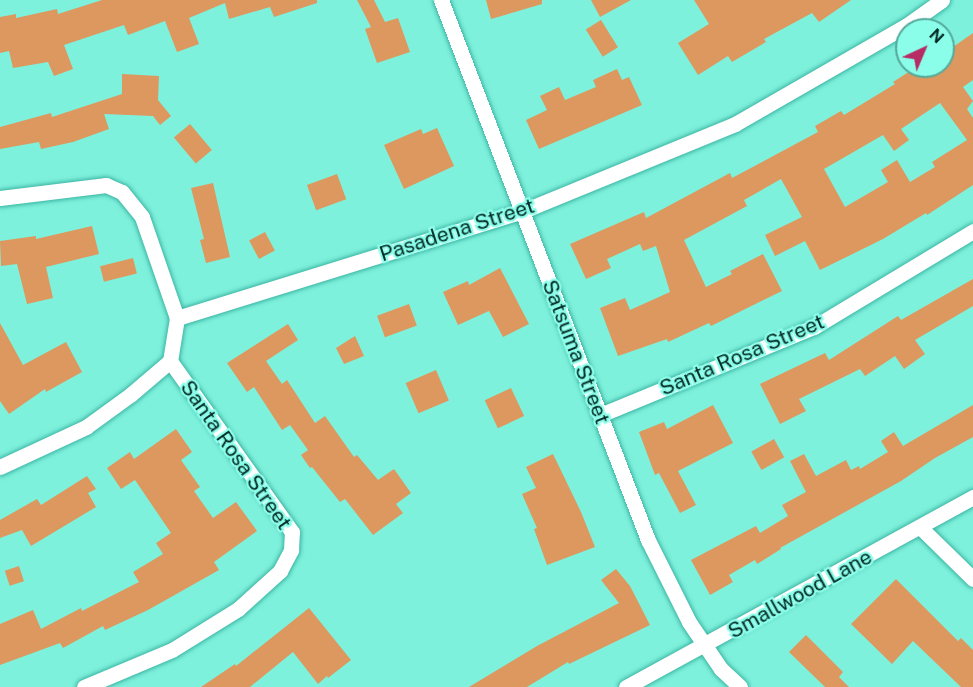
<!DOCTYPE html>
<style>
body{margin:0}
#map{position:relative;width:973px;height:687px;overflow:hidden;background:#7ef1dc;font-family:"Public Sans",sans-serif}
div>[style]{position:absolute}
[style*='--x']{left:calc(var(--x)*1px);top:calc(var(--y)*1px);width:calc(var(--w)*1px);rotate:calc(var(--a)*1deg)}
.building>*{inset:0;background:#dc985e;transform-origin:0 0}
.roads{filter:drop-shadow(0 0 2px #3cb5a3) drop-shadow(0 0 2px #3cb5a3)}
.minor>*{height:15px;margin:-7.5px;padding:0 7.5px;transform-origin:7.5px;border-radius:7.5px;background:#fff}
span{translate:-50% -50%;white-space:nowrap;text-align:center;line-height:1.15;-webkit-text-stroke:4.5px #8bfeea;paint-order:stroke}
.street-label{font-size:21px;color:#032a24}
.north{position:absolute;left:895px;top:18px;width:60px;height:60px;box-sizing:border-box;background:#8bfeea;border:2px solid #55a99b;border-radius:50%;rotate:44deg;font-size:16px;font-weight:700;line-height:24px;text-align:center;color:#032a24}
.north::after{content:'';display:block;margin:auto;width:21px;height:27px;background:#b72c65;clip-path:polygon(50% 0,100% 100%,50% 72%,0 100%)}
</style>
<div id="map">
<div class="building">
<div style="clip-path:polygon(102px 0,317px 0,317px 3px,274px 17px,270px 7px,229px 19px,225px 3px,189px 18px,199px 44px,177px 52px,165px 21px,128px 35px,124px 25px,64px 45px,73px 69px,54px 76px,48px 62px,13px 68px,9px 51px,0 53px,0 17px,16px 14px,16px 18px,57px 9px,58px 14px)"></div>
<div style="clip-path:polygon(357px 0,374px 0,385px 22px,398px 18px,410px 52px,377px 63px,365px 29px,371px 27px)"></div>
<div style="clip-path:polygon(486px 0,542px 0,542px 4px,491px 19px)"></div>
<div style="clip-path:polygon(591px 0,631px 0,600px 17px)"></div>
<div style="clip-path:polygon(694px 0,851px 0,819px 22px,812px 13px,764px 39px,766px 42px,732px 62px,728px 56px,698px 75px,678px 43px,709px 24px)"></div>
<div style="left:601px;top:20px;width:32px;height:18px;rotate:58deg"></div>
<div style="clip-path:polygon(evenodd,943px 32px,953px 47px,973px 33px,973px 80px,963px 87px,973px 101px,967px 109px,973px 118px,973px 185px,927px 215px,926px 213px,883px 239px,820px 270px,805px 241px,775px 256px,765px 235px,802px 217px,781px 179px,744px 200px,747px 206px,684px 240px,706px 287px,732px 274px,730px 271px,763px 254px,782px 291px,711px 326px,709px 323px,668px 342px,667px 339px,618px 356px,600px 308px,625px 298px,630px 310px,670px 292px,656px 246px,643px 251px,640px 244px,607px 259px,611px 268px,586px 279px,570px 244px,644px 212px,646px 218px,730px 173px,732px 178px,818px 132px,815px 126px,841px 111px,844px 115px,895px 84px,893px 82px,918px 66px,943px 66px,943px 32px,940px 103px,967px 140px,932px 162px,935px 167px,910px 182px,897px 160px,881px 170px,888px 182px,845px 207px,824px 169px,883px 135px,894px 151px,909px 140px,901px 129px,940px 103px)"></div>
<div style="clip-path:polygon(617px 69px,622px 80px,629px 77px,642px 105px,539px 149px,526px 120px,547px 110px,540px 96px,559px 87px,565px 100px,596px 87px,593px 80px)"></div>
<div style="clip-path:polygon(122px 74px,159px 76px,158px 100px,171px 116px,160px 125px,153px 116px,104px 114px,109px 129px,73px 142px,41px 149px,39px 142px,0 149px,0 127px,51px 113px,52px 117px,122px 94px)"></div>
<div style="left:190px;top:124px;width:34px;height:21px;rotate:50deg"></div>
<div style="clip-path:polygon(437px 128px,454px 166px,404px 189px,384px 145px,421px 129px,423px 134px)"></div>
<div style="left:337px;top:174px;width:27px;height:32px;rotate:70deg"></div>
<div style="clip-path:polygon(213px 183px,230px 257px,206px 263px,200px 240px,204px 239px,191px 188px)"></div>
<div style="clip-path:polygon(92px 226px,99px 254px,46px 267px,53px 298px,27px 304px,17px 264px,1px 266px,0 241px,36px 236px,36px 239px)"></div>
<div style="left:265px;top:232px;width:21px;height:18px;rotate:62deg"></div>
<div style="left:133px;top:258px;width:16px;height:34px;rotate:76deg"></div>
<div style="clip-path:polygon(500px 268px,529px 324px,503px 337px,489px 311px,458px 325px,443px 292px,468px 281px,469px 285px)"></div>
<div style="clip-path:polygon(973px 279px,973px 306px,915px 340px,925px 354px,904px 369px,895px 356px,865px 376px,860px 369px,799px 399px,806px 411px,780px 424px,760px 384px,825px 353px,829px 360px,898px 316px,901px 320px)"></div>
<div style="left:409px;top:304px;width:23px;height:34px;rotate:70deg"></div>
<div style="clip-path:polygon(0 323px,23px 365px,66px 342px,82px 372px,46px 392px,45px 389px,9px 414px,0 401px)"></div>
<div style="clip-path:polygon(288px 324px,298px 340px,266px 361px,282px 384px,287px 380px,315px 423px,325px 416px,354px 457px,357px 455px,378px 480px,394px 469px,411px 493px,396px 504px,403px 513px,373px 535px,345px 499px,340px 502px,312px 467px,310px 468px,301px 455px,308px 450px,290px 425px,282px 430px,254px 387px,247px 392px,227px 363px)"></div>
<div style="clip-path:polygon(355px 336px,364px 356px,344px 364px,336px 348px)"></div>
<div style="left:436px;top:370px;width:33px;height:33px;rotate:67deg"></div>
<div style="left:511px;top:388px;width:31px;height:29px;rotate:65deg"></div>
<div style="clip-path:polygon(713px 405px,733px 443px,678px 471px,696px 505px,680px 513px,659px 473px,655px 475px,639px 432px,664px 422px,667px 429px)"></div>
<div style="clip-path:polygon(973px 405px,973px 437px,935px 458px,901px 481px,780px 548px,781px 549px,757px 564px,755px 560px,729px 575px,733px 582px,710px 595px,691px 560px,756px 526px,760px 533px,788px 516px,782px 505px,806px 492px,790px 461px,804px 454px,816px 476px,846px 460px,851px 470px,859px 466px,860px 469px,888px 452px,881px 441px,894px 432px,903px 446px)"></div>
<div style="clip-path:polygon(176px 429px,192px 452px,181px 460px,200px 487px,194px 491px,213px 518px,236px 502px,257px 531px,214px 562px,219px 570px,148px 610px,105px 630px,103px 626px,63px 648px,60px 643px,0 665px,0 624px,33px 610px,41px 629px,81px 608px,82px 611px,139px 582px,133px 572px,163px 554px,156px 543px,171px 533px,135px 480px,121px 489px,107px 468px,130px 452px,134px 459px)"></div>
<div style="left:774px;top:439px;width:21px;height:26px;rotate:61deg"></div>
<div style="clip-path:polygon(553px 454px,581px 512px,595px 547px,547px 565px,534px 529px,537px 528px,522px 494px,536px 488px,526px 467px)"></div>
<div style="clip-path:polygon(87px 476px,96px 489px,88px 493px,96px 507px,31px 546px,22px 530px,0 538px,0 520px,37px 499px,41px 505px)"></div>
<div style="left:19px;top:566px;width:16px;height:15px;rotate:72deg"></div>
<div style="clip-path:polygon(616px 569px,630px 586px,650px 625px,569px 664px,568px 662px,527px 687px,469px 687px,537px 646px,619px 603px,601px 580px)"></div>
<div style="clip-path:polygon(896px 579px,958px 641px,961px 638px,973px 650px,973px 687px,961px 687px,913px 641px,892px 664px,851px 624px)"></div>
<div style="clip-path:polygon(309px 608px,351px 660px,328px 678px,327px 676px,318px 684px,293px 652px,250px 687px,201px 687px,235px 664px,236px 666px)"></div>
<div style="clip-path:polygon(806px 635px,843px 672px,839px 677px,849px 687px,825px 687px,789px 652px)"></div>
</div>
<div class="roads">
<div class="minor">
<div style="--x:441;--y:0;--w:578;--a:69.03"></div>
<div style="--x:648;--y:540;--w:92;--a:63.4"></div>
<div style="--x:689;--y:622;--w:57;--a:55.8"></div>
<div style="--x:721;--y:669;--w:26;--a:43"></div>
<div style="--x:0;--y:198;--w:107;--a:-7"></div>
<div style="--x:106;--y:185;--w:17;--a:24"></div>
<div style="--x:122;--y:192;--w:32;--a:51"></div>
<div style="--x:142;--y:217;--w:107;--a:70.9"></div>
<div style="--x:177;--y:318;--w:44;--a:99.2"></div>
<div style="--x:170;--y:361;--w:52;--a:139.6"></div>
<div style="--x:130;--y:395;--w:54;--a:144"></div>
<div style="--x:86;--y:427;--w:95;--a:155.1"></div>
<div style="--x:177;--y:318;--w:362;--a:-17.2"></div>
<div style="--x:523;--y:211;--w:229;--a:-22.3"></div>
<div style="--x:735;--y:124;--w:198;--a:-29.9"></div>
<div style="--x:907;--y:25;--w:43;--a:-35.5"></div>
<div style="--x:600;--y:415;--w:231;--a:-22.4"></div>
<div style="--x:814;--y:327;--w:186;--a:-31.1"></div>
<div style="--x:921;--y:528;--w:73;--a:44.4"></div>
<div style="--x:84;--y:687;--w:95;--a:-22.8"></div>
<div style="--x:172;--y:650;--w:78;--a:-31.8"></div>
<div style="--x:238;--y:609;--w:57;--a:-42.1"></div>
<div style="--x:280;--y:571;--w:24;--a:-62"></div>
<div style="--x:291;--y:550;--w:18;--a:-87"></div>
<div style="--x:292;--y:532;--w:210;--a:-125.5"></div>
<div style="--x:626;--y:687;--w:396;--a:-28.7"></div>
</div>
</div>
<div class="street-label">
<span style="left:457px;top:230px;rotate:-18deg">Pasadena Street</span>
<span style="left:576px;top:352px;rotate:69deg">Satsuma Street</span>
<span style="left:742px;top:355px;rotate:-23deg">Santa Rosa Street</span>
<span style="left:236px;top:455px;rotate:55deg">Santa Rosa Street</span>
<span style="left:800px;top:594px;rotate:-29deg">Smallwood Lane</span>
</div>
<div class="north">N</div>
</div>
